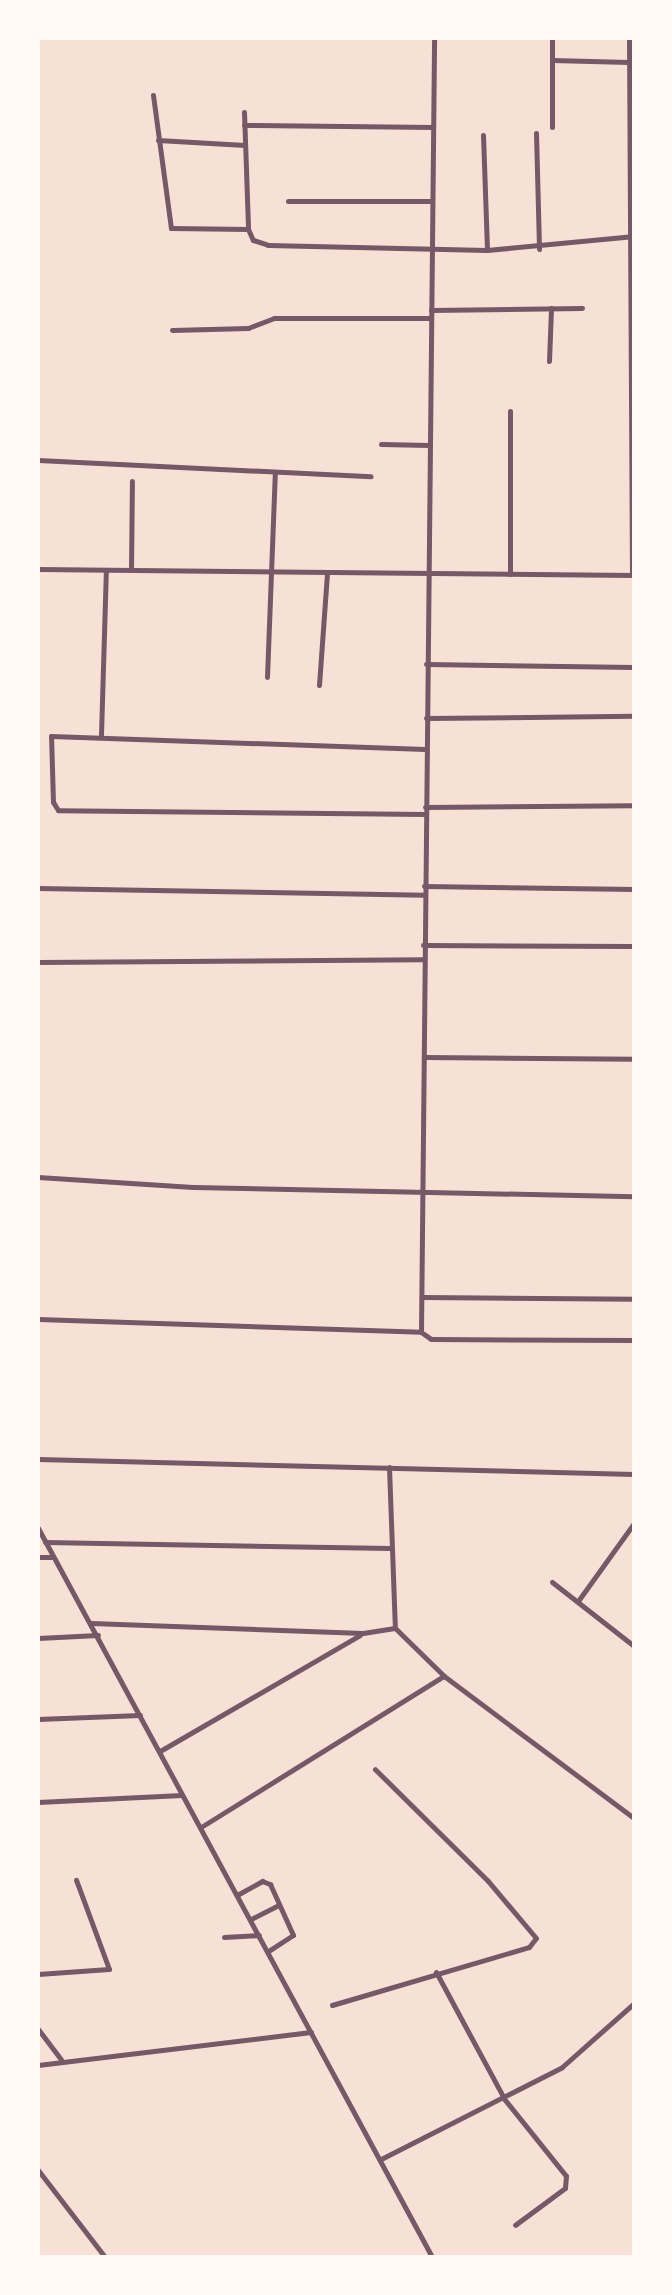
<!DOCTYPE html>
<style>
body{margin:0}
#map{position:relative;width:672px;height:2295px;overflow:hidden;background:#f7e1d7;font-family:Rubik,sans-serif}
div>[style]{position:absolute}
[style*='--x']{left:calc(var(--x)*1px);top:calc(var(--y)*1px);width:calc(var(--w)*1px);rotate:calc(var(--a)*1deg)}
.minor>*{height:5px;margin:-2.5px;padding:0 2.5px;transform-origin:2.5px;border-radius:2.5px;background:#755966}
span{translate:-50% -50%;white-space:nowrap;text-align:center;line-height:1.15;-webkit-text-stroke:7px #fffaf5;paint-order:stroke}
.frame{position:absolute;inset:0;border:40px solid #fffaf5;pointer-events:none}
</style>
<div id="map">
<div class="minor">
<div style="--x:629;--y:38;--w:537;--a:89.68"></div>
<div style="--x:552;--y:60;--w:77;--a:1.5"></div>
<div style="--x:153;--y:95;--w:134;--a:82.3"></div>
<div style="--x:171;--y:228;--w:77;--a:0.7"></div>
<div style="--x:248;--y:229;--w:12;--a:66"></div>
<div style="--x:253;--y:240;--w:16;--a:18"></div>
<div style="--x:268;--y:245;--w:219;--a:1.3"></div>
<div style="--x:487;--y:250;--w:148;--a:-5.4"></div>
<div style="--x:244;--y:112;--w:117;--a:88"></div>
<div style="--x:244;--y:125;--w:189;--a:0.6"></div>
<div style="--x:552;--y:127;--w:89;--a:-90"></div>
<div style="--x:536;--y:133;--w:116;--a:88.5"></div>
<div style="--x:483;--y:135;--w:115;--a:88"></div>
<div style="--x:158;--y:140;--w:87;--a:3.3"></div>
<div style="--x:288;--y:201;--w:144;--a:0"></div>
<div style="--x:431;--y:310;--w:151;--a:-0.8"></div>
<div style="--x:172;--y:330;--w:76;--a:-1.5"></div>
<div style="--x:248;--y:328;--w:28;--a:-21"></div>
<div style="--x:274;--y:318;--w:157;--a:0"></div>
<div style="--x:549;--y:361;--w:53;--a:-87.8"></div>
<div style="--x:510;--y:411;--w:163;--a:90"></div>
<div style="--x:381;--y:444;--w:48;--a:1.2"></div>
<div style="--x:38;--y:460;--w:333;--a:2.8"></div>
<div style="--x:38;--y:569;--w:596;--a:0.58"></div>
<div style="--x:131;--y:570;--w:89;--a:-89.4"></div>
<div style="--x:426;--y:664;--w:208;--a:0.8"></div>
<div style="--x:267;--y:677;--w:205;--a:-87.8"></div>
<div style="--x:319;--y:685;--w:112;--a:-85.9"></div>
<div style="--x:426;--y:718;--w:208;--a:-0.6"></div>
<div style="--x:101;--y:735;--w:165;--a:-88.3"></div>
<div style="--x:425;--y:807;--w:209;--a:-0.5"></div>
<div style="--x:425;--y:814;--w:367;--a:-179.4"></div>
<div style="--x:58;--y:810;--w:9;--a:-122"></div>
<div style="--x:53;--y:802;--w:66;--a:-91.7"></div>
<div style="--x:51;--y:736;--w:374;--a:2"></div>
<div style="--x:424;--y:886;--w:210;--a:0.8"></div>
<div style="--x:38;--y:888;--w:386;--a:1"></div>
<div style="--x:423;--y:945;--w:211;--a:0.3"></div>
<div style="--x:38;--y:962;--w:385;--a:-0.4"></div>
<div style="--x:424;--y:1057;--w:210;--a:0.5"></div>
<div style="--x:38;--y:1177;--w:155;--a:3.7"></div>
<div style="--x:193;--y:1187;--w:441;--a:1.2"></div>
<div style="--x:422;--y:1297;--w:212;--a:0.5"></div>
<div style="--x:38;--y:1319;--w:383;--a:1.9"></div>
<div style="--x:421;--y:1332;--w:12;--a:35"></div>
<div style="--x:431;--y:1339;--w:203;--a:0.3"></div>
<div style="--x:421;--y:1332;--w:1294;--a:-89.42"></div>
<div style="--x:38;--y:1459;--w:596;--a:1.44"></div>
<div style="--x:389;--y:1467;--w:161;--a:87.9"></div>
<div style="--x:395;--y:1628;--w:69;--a:44.4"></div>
<div style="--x:444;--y:1676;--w:237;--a:36.8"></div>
<div style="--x:38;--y:1528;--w:829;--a:61.61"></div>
<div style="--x:45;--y:1542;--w:345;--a:1"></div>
<div style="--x:38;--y:1557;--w:15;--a:0"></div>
<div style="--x:552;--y:1582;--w:104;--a:38"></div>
<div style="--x:578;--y:1601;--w:96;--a:-54.3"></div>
<div style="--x:91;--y:1623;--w:272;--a:2.1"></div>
<div style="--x:363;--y:1633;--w:32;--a:-9"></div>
<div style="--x:38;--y:1638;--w:60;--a:-2.9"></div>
<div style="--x:38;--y:1719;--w:102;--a:-2.2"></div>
<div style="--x:160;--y:1751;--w:231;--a:-30.1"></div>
<div style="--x:38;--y:1802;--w:144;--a:-2.8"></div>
<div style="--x:201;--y:1827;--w:286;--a:-31.9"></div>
<div style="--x:237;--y:1895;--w:29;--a:-29"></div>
<div style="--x:262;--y:1881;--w:9;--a:21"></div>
<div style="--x:270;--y:1884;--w:56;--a:65.7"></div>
<div style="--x:293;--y:1935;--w:30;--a:147"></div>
<div style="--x:251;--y:1919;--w:31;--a:-27"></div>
<div style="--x:224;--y:1937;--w:35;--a:-3"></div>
<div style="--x:436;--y:1972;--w:145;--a:61.7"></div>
<div style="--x:505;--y:2100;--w:97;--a:51.2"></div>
<div style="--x:566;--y:2176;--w:12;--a:95"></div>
<div style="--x:565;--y:2188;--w:62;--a:143.5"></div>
<div style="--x:38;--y:1974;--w:71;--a:-4"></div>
<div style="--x:109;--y:1969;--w:95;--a:-110.3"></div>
<div style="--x:332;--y:2005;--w:205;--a:-16.4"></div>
<div style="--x:529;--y:1947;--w:11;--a:-52"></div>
<div style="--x:536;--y:1938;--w:75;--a:-130.1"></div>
<div style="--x:488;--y:1881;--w:159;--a:-135.3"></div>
<div style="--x:38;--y:2029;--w:38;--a:53"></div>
<div style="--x:38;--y:2065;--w:275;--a:-6.9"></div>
<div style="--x:381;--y:2159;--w:203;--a:-26.9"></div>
<div style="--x:562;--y:2067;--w:96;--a:-41.6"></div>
<div style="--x:38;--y:2170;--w:110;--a:52.4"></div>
</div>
<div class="frame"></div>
</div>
